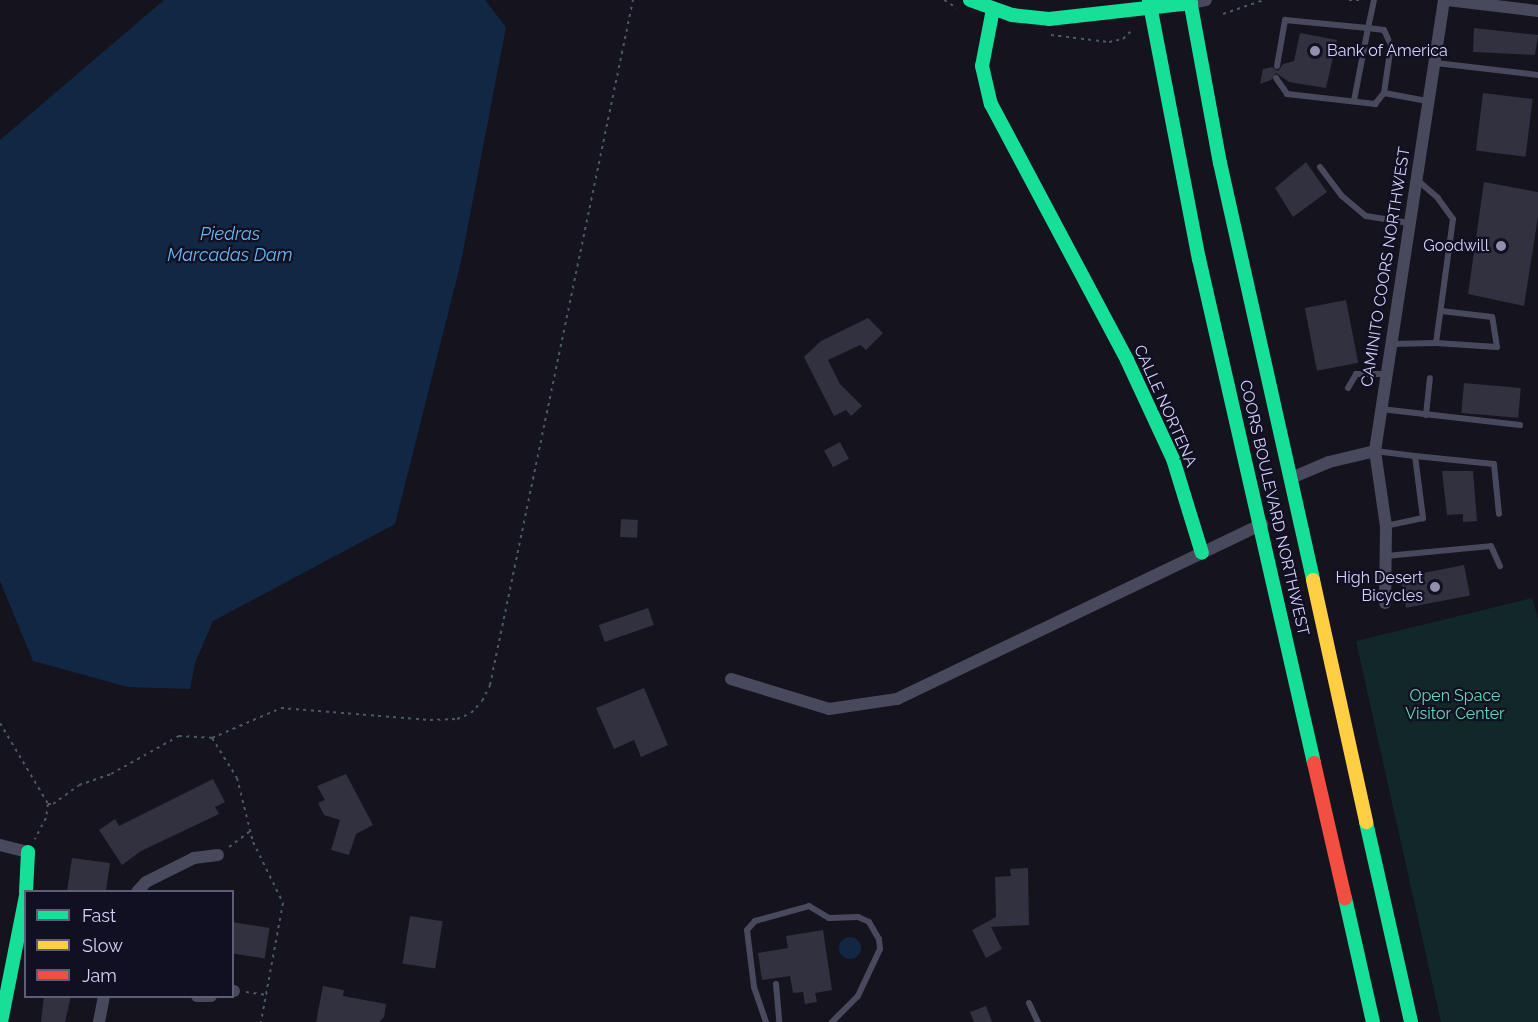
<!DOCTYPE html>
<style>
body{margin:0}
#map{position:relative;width:1538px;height:1022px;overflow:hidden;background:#14131e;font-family:Raleway,sans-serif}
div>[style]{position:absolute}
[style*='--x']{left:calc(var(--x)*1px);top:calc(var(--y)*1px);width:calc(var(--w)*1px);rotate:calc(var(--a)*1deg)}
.green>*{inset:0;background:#122828}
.water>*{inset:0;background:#122744}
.round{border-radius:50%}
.building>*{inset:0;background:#323140;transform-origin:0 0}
.path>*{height:2px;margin-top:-1px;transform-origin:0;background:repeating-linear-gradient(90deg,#4b5965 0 3px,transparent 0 7.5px)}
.lane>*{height:6px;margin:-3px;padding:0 3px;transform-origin:3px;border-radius:3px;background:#49495e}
.street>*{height:12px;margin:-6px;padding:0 6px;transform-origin:6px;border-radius:6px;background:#49495e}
.fast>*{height:14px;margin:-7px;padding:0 7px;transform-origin:7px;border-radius:7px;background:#16e098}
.slow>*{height:14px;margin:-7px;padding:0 7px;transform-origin:7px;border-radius:7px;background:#ffcf43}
.jam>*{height:14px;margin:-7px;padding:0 7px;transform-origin:7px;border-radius:7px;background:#f24e42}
.dots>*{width:16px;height:16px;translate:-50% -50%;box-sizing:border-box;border:3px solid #110f22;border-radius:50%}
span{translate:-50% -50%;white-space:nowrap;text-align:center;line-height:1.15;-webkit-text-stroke:4.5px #110f22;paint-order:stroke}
.poi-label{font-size:16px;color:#d6d2fc}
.left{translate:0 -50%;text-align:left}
.right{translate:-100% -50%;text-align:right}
.street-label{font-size:16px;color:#d6d2fc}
.park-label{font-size:16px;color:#63d8b6}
.water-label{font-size:18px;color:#67b9f6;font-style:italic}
.legend{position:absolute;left:24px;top:890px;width:210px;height:108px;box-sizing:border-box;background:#110f22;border:2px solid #605d79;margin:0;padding:8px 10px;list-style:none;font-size:18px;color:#d6d2fc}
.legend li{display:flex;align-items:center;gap:12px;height:30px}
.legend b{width:30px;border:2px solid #605d79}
</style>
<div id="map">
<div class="green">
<div style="clip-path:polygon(1532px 598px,1538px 618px,1538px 1022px,1441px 1022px,1356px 641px)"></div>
</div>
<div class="water">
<div style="clip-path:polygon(164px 0,485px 0,506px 27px,461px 262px,395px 524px,213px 621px,195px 663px,190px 689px,128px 687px,33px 661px,0 581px,0 140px)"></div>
<div class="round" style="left:839px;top:937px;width:22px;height:22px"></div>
</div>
<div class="building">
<div style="clip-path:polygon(1474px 28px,1538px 35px,1535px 55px,1473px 52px)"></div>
<div style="clip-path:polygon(1300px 33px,1337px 40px,1326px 88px,1289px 82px,1276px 73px,1271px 80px,1260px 84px,1263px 69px,1272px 67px,1278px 71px,1283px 64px,1294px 61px)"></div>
<div style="left:1483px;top:93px;width:50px;height:58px;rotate:7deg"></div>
<div style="clip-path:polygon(1306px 162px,1327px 192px,1293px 217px,1275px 188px)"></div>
<div style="clip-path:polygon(1484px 182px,1538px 192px,1538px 217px,1524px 306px,1468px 294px)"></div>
<div style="left:1346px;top:300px;width:64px;height:42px;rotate:79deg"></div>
<div style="clip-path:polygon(868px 318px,883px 333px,866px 350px,860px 345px,828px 360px,840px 384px,862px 406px,851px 416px,846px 410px,834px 416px,804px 357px,821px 341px)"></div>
<div style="left:1464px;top:383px;width:57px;height:30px;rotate:5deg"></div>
<div style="left:840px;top:442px;width:19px;height:18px;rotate:62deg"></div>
<div style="clip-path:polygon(1442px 471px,1473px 471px,1477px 521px,1463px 522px,1463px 514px,1447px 515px)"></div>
<div style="left:621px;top:519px;width:17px;height:18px;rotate:3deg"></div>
<div style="left:1464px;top:565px;width:31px;height:65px;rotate:79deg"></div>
<div style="left:648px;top:608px;width:18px;height:52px;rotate:71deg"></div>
<div style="clip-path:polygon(644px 688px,668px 745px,641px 757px,634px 740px,614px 749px,596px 708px)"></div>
<div style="clip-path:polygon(346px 774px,373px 825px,356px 834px,349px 855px,331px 850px,340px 820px,324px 815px,318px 803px,325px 800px,317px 786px)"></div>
<div style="clip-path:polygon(213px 779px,225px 802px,215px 807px,219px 814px,141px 851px,122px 865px,99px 830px,115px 819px,119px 826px)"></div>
<div style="clip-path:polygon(72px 858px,110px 863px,106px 891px,67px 891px)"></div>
<div style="clip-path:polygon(1028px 868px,1029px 925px,991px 927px,1002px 949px,986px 958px,972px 930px,996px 917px,995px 877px,1011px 876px,1010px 869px)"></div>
<div style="left:410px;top:916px;width:33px;height:48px;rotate:9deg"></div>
<div style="left:232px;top:922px;width:38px;height:31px;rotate:9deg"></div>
<div style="clip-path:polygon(823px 930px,832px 990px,815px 993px,817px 1002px,805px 1004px,803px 992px,793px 993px,790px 976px,762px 980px,758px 953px,788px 948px,786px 936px)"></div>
<div style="clip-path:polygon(323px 986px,344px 990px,343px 996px,386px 1004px,384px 1017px,379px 1022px,316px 1022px)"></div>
<div style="clip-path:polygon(44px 996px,71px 996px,65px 1022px,41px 1022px)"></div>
<div style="clip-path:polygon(986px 1006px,992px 1022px,974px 1022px,970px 1012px)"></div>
</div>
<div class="path">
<div style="--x:944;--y:0;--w:15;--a:32"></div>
<div style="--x:1349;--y:0;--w:13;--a:0"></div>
<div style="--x:1223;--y:14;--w:43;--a:-18.9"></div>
<div style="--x:1051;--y:35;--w:58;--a:6.9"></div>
<div style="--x:1109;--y:42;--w:14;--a:-12"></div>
<div style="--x:1123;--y:39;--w:11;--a:-45"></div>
<div style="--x:0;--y:723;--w:94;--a:59.3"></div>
<div style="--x:48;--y:804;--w:14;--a:98"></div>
<div style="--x:46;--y:818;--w:24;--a:118"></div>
<div style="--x:212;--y:738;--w:47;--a:58"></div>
<div style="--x:237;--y:778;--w:66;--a:76"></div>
<div style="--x:253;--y:842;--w:68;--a:63.8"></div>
<div style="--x:283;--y:903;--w:121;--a:100.5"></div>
<div style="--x:48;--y:804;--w:5;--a:0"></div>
<div style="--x:53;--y:804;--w:32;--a:-36"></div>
<div style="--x:79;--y:785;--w:34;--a:-19"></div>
<div style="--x:111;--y:774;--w:78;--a:-29.2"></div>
<div style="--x:179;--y:736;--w:33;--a:3"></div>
<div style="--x:212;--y:738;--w:75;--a:-23.5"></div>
<div style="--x:281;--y:708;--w:149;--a:4.6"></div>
<div style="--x:430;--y:720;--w:27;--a:-2"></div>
<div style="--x:457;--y:719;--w:15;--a:-23"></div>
<div style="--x:471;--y:713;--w:16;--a:-47"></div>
<div style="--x:482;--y:701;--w:18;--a:-63"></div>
<div style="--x:490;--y:685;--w:700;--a:-78.21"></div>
<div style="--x:229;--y:847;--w:26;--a:-37"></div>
<div style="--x:246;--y:992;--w:21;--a:8"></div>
</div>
<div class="lane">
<div style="--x:1374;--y:0;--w:29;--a:102"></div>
<div style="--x:1368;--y:28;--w:16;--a:7"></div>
<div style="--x:1384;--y:30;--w:17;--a:65"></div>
<div style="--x:1391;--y:45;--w:49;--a:98.3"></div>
<div style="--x:1436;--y:63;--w:103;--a:6.7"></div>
<div style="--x:1277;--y:66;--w:47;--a:-80.1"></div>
<div style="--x:1285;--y:20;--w:83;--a:5.5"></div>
<div style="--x:1368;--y:28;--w:74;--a:100.9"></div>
<div style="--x:1276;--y:78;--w:19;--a:55"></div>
<div style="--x:1287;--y:94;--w:89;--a:6.5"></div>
<div style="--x:1375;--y:104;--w:14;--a:-51"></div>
<div style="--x:1384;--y:93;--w:44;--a:10.5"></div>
<div style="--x:1320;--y:167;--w:36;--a:53"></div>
<div style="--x:1342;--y:196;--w:31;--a:40"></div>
<div style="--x:1366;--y:216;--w:44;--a:9.2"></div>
<div style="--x:1436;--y:343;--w:61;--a:3.8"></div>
<div style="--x:1497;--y:347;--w:30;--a:-99"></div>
<div style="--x:1492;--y:317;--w:51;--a:-173.3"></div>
<div style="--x:1392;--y:344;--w:44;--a:-1.3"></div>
<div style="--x:1436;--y:343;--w:125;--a:-82.2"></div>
<div style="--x:1453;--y:219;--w:26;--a:-126"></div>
<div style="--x:1438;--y:198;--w:29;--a:-139"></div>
<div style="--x:1348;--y:388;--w:16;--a:-60"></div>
<div style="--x:1356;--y:374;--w:30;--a:0"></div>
<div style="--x:1381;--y:409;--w:140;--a:6.6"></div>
<div style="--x:1426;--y:415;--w:37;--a:-84"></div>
<div style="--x:1375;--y:451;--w:40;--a:7.1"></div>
<div style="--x:1415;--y:456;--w:63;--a:82.6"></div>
<div style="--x:1423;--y:518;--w:38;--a:168"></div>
<div style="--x:1415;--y:456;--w:79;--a:5.8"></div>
<div style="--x:1494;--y:464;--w:50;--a:84.3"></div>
<div style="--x:1386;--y:556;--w:105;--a:-5.4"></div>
<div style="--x:1491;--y:546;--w:22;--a:66"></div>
<div style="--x:776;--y:984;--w:38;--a:85"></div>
<div style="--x:1029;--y:1003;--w:21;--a:65"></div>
<div style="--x:766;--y:1022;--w:37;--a:-109"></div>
<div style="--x:754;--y:987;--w:57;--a:-97"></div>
<div style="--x:747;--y:930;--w:12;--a:-48"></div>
<div style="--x:755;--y:921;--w:56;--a:-15.5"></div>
<div style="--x:809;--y:906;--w:23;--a:31"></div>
<div style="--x:829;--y:918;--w:29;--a:-2"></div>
<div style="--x:858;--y:917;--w:12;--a:24"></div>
<div style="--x:869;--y:922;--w:20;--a:60"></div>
<div style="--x:879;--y:939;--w:10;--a:84"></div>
<div style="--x:880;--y:949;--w:52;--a:115.1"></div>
<div style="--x:858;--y:996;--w:37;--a:135"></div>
</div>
<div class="street">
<div style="--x:1447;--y:0;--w:92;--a:6.9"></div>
<div style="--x:1191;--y:3;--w:15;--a:-11"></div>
<div style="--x:1375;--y:451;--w:76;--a:81.7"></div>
<div style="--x:1386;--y:526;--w:77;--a:90.7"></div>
<div style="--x:1291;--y:478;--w:41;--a:-22.8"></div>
<div style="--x:1329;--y:462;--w:47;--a:-13.4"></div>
<div style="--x:1375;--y:451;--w:456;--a:-81.3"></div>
<div style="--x:731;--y:679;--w:102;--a:17"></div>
<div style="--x:829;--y:709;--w:69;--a:-8.4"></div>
<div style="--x:897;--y:699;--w:405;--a:-25.6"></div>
<div style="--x:0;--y:845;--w:29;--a:14"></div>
<div style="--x:137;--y:892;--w:13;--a:-48"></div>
<div style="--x:146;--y:882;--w:54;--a:-26.6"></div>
<div style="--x:194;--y:858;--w:24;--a:-7"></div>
<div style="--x:232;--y:991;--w:2;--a:0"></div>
<div style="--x:197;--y:996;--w:14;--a:0"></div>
<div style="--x:99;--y:1022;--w:26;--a:-79"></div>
</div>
<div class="fast">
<div style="--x:970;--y:0;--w:45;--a:19.7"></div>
<div style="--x:1012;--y:15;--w:37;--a:6"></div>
<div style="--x:1049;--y:19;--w:143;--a:-6.4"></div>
<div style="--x:1149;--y:0;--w:264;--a:79.1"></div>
<div style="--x:1199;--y:259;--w:517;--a:77.15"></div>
<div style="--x:1190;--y:0;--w:166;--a:79.6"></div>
<div style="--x:1220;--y:163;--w:427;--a:77.4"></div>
<div style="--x:993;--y:9;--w:58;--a:100.9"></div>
<div style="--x:982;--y:66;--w:39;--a:77"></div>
<div style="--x:991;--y:104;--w:290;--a:62"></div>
<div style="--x:1127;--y:360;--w:109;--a:65.1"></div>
<div style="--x:1173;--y:459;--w:98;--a:72.9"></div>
<div style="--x:1366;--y:822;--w:205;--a:77.3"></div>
<div style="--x:26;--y:892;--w:40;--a:-87.1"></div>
<div style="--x:1345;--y:898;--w:127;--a:77.3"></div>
<div style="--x:1;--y:1022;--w:128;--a:-78.8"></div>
</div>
<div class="slow">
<div style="--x:1313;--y:580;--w:248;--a:77.6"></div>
</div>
<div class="jam">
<div style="--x:1314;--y:763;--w:139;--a:77.1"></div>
</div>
<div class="dots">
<div style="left:1315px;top:51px;background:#928fae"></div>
<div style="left:1501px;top:246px;background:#928fae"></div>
<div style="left:1435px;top:587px;background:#928fae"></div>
</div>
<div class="poi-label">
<span class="left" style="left:1327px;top:51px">Bank of America</span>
<span class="right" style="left:1489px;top:246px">Goodwill</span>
<span class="right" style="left:1423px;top:587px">High Desert<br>Bicycles</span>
</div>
<div class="street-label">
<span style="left:1386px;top:267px;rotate:-81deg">CAMINITO COORS NORTHWEST</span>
<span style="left:1165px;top:406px;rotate:66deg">CALLE NORTENA</span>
<span style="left:1274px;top:508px;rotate:77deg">COORS BOULEVARD NORTHWEST</span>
</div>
<div class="park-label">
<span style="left:1455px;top:705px">Open Space<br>Visitor Center</span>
</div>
<div class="water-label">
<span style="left:230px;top:245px">Piedras<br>Marcadas Dam</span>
</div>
<ul class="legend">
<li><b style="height:8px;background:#16e098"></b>Fast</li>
<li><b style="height:8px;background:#ffcf43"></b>Slow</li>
<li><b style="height:8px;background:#f24e42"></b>Jam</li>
</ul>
</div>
